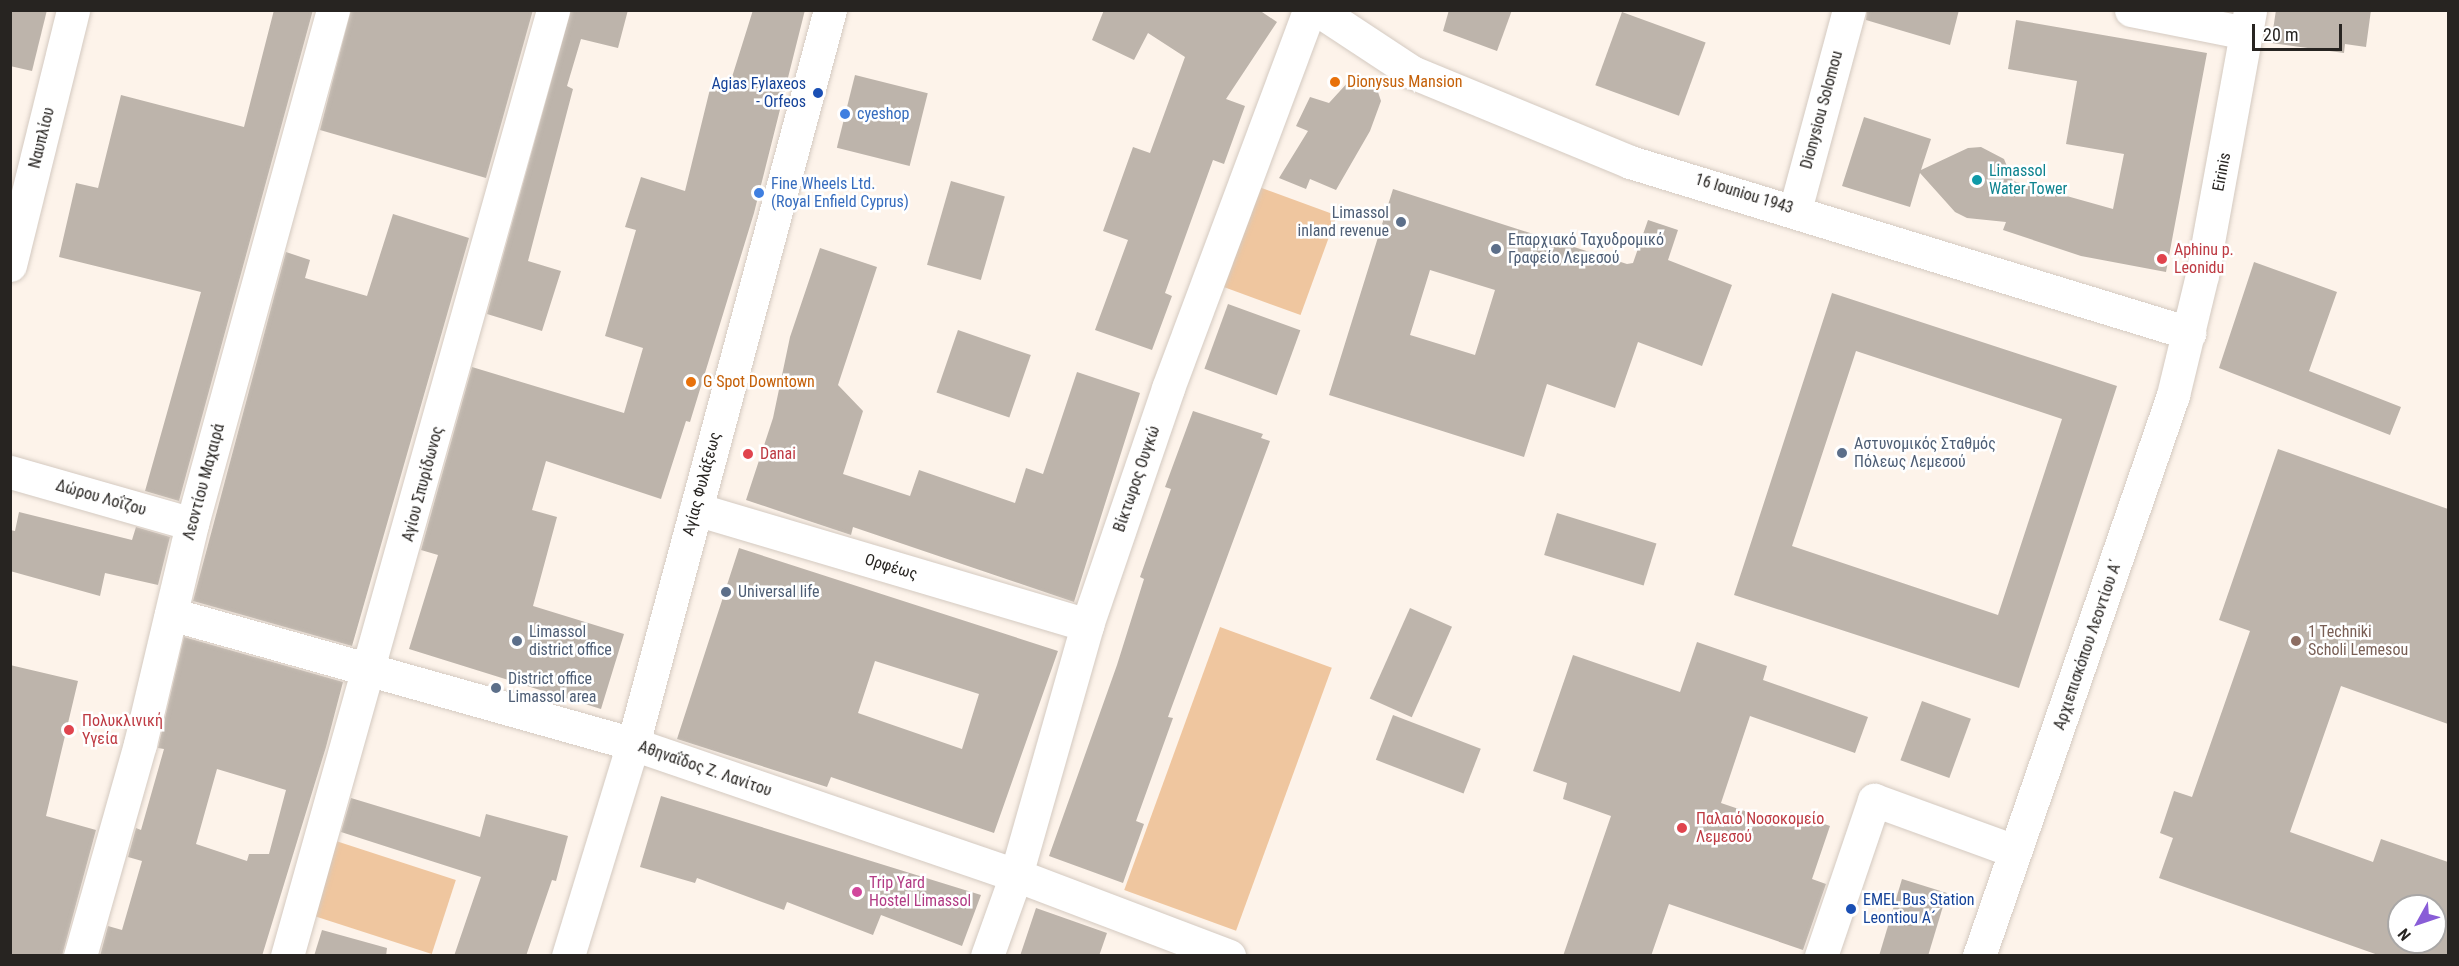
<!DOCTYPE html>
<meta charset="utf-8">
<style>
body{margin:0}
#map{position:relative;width:2459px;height:966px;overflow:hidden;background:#fdf3ea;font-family:"Roboto Condensed",sans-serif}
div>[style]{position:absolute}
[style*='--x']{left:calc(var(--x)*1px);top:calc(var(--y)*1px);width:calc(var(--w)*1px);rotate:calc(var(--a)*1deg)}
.green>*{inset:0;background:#efc69f;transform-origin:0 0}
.building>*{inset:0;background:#bdb4ab;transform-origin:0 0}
.roads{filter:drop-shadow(0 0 2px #d4cac1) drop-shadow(0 0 2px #d4cac1)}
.minor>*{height:33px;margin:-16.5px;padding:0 16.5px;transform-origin:16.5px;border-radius:16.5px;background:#fff}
.major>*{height:33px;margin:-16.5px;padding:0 16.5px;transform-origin:16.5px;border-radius:16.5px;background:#fff}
.dots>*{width:16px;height:16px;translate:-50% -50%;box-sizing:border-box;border:3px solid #fff;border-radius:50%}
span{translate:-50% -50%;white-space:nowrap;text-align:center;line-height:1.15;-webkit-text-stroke:5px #fff;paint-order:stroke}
.food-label{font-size:16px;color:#c56008}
.left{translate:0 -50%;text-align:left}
.transit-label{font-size:16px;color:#164399}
.right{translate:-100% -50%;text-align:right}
.street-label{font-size:16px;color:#272421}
.shop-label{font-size:16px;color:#366cbe}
.culture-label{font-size:16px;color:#0d838f}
.service-label{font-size:16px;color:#4e5e75}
.health-label{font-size:16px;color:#be3a42}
.education-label{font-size:16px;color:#785e54}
.hotel-label{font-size:16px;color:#b23c85}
.frame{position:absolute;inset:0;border:12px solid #272421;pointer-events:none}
.north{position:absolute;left:2387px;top:894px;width:60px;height:60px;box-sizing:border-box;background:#fff;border:2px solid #a9a7a6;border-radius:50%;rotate:230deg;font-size:16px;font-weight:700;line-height:24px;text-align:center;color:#272421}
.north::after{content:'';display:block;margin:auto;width:21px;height:27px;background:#895dd7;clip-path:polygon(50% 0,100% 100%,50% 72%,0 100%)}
.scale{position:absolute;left:2252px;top:24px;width:90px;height:27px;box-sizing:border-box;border:3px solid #272421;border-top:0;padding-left:8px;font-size:18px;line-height:21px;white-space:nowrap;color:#272421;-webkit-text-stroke:4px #fff;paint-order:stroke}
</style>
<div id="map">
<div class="green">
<div style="left:1256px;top:186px;width:86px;height:106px;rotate:20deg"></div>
<div style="left:1220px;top:627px;width:119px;height:280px;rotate:20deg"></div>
<div style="left:336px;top:841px;width:126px;height:78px;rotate:18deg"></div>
</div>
<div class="building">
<div style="clip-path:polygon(10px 10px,47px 10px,32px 71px,10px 66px)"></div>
<div style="clip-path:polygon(274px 10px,313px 10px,179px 501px,145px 491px,201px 292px,59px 257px,76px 183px,98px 188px,121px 95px,244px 127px)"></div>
<div style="clip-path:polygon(351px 10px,533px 10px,486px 178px,320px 130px)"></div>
<div style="clip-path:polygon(571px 10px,628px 10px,618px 48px,581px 39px,567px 86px,573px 89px,528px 261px,561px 271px,542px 331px,487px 314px)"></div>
<div style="clip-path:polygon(753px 10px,805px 10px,754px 213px,690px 422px,686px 421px,661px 499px,546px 461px,532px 510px,557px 517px,533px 606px,624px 634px,601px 709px,409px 649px,438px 555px,421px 550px,472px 367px,624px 413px,643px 348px,605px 336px,636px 230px,625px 227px,641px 177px,685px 191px,710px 89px,727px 93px)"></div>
<div style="clip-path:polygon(1104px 10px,1259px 10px,1277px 22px,1226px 99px,1245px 106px,1224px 164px,1213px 160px,1165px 293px,1172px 296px,1152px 350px,1095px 330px,1128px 240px,1103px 231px,1133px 147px,1150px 153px,1185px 57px,1148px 33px,1134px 60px,1092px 40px)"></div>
<div style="clip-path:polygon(1449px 10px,1512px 10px,1497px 51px,1443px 31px)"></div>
<div style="clip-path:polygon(1867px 10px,1959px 10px,1950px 45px,1866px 20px)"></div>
<div style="clip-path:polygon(2276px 10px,2371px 10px,2366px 47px,2345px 44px,2344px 53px,2271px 43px)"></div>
<div style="left:1622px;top:12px;width:89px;height:78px;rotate:20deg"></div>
<div style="clip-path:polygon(2016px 20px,2207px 53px,2166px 272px,2081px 256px,2003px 230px,2006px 222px,1967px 218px,1955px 212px,1920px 173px,1910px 207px,1842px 186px,1864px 117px,1931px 139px,1921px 170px,1968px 148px,1981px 147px,2004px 159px,2013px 181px,2113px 209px,2124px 154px,2066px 144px,2077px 81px,2008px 69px)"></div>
<div style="left:855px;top:75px;width:75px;height:75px;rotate:14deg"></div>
<div style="clip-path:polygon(1350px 80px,1375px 83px,1381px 101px,1370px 131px,1336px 190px,1310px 179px,1306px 189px,1279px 178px,1308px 131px,1296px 126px,1310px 97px,1329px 103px)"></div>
<div style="left:951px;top:181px;width:56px;height:87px;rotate:16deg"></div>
<div style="clip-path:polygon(evenodd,1393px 189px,1627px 264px,1633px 263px,1648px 220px,1678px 230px,1668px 260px,1732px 285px,1702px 366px,1638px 342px,1615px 408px,1547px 384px,1524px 457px,1329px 395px,1393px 189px,1430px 270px,1495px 290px,1475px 355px,1410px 335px,1430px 270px)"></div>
<div style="clip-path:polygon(393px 214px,469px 238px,352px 646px,193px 601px,286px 252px,310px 260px,305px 278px,367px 296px)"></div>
<div style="clip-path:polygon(820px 248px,877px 267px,838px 385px,863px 411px,843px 474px,910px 496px,919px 470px,1015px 503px,1026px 468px,1043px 474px,1077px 372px,1140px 393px,1074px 602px,853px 527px,851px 535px,746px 500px,773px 418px,790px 337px)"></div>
<div style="clip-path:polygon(2254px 262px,2337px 292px,2309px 371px,2401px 407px,2390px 435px,2219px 368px)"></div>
<div style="clip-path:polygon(evenodd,1832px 293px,2117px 386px,2019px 688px,1734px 595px,1832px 293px,1856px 351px,2062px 419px,1998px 615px,1792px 546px,1856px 351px)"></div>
<div style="left:1228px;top:304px;width:77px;height:69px;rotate:20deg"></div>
<div style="left:958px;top:330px;width:77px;height:66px;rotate:19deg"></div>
<div style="clip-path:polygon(1193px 411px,1263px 434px,1261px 438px,1270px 441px,1168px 717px,1173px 718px,1136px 821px,1144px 824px,1123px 883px,1049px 856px,1117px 665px,1144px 579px,1140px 577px,1171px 489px,1165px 487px)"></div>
<div style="clip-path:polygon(evenodd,2278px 449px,2448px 509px,2448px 724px,2341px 686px,2290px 832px,2373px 862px,2381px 839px,2448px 862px,2448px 956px,2381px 956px,2159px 878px,2173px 838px,2160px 833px,2174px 791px,2192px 797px,2250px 631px,2219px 620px,2278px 449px,2399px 906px,2435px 906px,2435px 942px,2399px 942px,2399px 906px)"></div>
<div style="clip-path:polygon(19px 512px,132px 540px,136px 527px,170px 537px,158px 585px,105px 573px,100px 596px,10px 571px,10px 530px,15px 531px)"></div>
<div style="left:1557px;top:513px;width:104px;height:44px;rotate:17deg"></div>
<div style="clip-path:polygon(evenodd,739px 548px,1058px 651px,994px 833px,831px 777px,827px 787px,677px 739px,739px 548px,875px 661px,979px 694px,962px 749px,858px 713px,875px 661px)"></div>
<div style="left:1410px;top:608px;width:46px;height:99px;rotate:24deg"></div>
<div style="clip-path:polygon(evenodd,184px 637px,343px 682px,326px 747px,262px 956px,100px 956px,108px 926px,122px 930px,142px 861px,128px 857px,136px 828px,141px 830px,164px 749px,158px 748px,184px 637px,217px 769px,286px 790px,269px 854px,249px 854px,247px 861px,196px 844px,217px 769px)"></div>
<div style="clip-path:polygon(1697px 642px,1767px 666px,1763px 680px,1868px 717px,1855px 753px,1750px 716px,1721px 803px,1786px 825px,1790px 812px,1830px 826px,1812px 879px,1826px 884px,1803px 950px,1669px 904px,1651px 956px,1563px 956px,1611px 816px,1563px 799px,1567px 783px,1533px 771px,1573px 655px,1680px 692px)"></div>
<div style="clip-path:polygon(10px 665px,78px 681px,46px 816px,96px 830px,62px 956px,10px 956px)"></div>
<div style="left:1922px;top:701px;width:52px;height:63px;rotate:20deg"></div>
<div style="left:1393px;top:715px;width:94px;height:48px;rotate:21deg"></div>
<div style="clip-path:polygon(661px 796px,981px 895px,962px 946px,881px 915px,873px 935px,787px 902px,784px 910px,697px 878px,695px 883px,640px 867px)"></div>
<div style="clip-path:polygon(351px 798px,480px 837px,486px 814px,568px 836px,556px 881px,552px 880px,526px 956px,454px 956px,481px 877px,341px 832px)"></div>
<div style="clip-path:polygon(1902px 879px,1947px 893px,1928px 956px,1879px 956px)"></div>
<div style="clip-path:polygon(1036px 908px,1107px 933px,1099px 956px,1020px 956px)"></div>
<div style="clip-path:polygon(322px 930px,387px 948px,386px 956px,314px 956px)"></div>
</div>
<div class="roads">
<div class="minor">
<div style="--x:1318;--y:10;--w:113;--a:33.4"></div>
<div style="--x:1412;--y:72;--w:236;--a:22.4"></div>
<div style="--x:1630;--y:162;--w:585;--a:17.01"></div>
<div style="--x:2131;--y:10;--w:117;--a:11.3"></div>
<div style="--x:1795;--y:210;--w:207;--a:-74.9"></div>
<div style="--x:10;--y:265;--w:263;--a:-76.1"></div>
<div style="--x:10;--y:472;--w:189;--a:15.9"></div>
<div style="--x:696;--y:509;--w:408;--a:16.5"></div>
<div style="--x:171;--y:614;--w:480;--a:15.7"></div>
<div style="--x:633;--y:744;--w:405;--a:18.9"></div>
<div style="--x:1016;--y:875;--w:228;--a:20.8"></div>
<div style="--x:80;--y:956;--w:220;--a:-74.2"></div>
<div style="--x:140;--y:744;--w:226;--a:-76.7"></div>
<div style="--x:192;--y:524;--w:533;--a:-74.66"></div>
<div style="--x:287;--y:956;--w:983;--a:-74.29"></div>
<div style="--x:987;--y:956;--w:86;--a:-70.3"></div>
<div style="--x:1016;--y:875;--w:260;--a:-74.1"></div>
<div style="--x:1087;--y:625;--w:250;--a:-71.1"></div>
<div style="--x:1168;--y:388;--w:403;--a:-69.5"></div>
<div style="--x:1821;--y:956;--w:165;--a:-71.2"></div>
<div style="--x:1874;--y:800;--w:149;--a:20"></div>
</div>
<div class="major">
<div style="--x:568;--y:956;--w:222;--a:-73"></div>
<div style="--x:633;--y:744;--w:760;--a:-74.98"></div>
<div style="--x:1979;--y:956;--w:594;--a:-70.92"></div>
<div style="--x:2173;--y:395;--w:123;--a:-76.4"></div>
<div style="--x:2202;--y:275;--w:269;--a:-79.7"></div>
</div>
</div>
<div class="dots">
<div style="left:1335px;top:82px;background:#e8710a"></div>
<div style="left:818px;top:93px;background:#1a4fb4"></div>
<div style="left:845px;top:114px;background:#3f7fe0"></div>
<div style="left:1977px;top:180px;background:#0f9aa8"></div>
<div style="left:759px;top:193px;background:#3f7fe0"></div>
<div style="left:1401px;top:222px;background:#5c6f8a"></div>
<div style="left:1496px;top:249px;background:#5c6f8a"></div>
<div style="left:2162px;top:259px;background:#e0444e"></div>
<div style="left:691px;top:382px;background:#e8710a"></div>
<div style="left:1842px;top:453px;background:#5c6f8a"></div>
<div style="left:748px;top:454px;background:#e0444e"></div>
<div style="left:726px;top:592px;background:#5c6f8a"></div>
<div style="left:517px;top:641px;background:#5c6f8a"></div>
<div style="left:2296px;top:641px;background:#8d6e63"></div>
<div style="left:496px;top:688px;background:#5c6f8a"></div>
<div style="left:69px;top:730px;background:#e0444e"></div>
<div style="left:1682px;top:828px;background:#e0444e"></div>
<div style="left:857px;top:892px;background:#d1479c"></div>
<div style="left:1851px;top:909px;background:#1a4fb4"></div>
</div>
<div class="food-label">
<span class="left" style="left:1347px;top:82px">Dionysus Mansion</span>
<span class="left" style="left:703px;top:382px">G Spot Downtown</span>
</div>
<div class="transit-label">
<span class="right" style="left:806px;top:93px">Agias Fylaxeos<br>- Orfeos</span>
<span class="left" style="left:1863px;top:909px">EMEL Bus Station<br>Leontiou A´</span>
</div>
<div class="street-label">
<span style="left:1822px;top:110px;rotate:-75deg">Dionysiou Solomou</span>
<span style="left:42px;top:138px;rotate:-76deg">Ναυπλίου</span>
<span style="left:2222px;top:172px;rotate:-79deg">Eirinis</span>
<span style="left:1744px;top:194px;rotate:17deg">16 Iouniou 1943</span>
<span style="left:1137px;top:479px;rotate:-71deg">Βίκτωρος Ουγκώ</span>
<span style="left:204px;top:482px;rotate:-75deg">Λεοντίου Μαχαιρά</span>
<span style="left:423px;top:484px;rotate:-75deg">Αγίου Σπυρίδωνος</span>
<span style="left:702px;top:484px;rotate:-75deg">Αγίας Φυλάξεως</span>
<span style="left:101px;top:498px;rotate:16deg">Δώρου Λοΐζου</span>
<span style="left:891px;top:567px;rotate:17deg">Ορφέως</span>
<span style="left:2088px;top:645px;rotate:-71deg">Αρχιεπισκόπου Λεοντίου Α΄</span>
<span style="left:705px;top:769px;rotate:19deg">Αθηναΐδος Ζ. Λανίτου</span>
</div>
<div class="shop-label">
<span class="left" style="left:857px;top:114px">cyeshop</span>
<span class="left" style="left:771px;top:193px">Fine Wheels Ltd.<br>(Royal Enfield Cyprus)</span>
</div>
<div class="culture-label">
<span class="left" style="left:1989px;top:180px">Limassol<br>Water Tower</span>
</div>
<div class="service-label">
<span class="right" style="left:1389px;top:222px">Limassol<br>inland revenue</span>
<span class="left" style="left:1508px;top:249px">Επαρχιακό Ταχυδρομικό<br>Γραφείο Λεμεσού</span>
<span class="left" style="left:1854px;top:453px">Αστυνομικός Σταθμός<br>Πόλεως Λεμεσού</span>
<span class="left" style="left:738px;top:592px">Universal life</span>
<span class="left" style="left:529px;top:641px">Limassol<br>district office</span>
<span class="left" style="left:508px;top:688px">District office<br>Limassol area</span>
</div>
<div class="health-label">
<span class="left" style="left:2174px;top:259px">Aphinu p.<br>Leonidu</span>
<span class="left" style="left:760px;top:454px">Danai</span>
<span class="left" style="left:82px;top:730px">Πολυκλινική<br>Υγεία</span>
<span class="left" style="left:1696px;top:828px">Παλαιό Νοσοκομείο<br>Λεμεσού</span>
</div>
<div class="education-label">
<span class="left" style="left:2308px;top:641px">1 Techniki<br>Scholi Lemesou</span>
</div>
<div class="hotel-label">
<span class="left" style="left:869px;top:892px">Trip Yard<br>Hostel Limassol</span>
</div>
<div class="frame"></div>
<div class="north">N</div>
<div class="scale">20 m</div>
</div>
